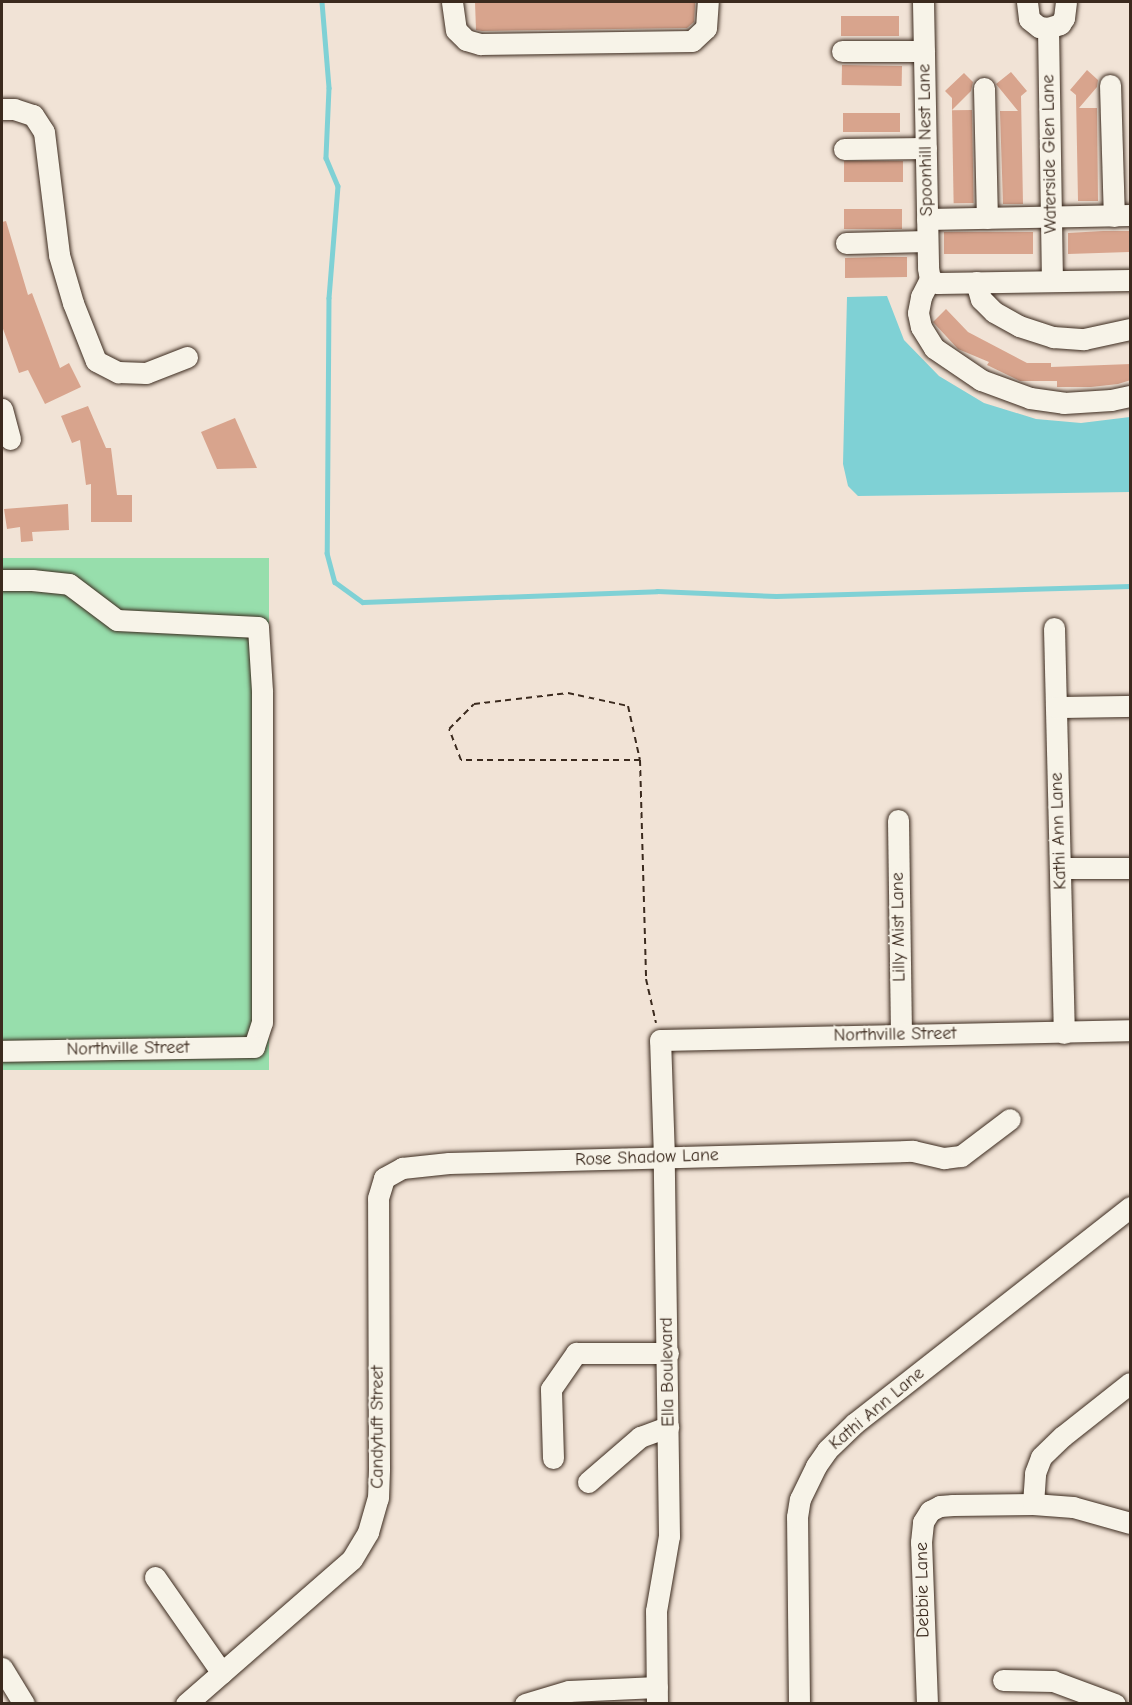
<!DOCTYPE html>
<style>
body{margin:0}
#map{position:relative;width:1132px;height:1705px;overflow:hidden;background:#f1e3d6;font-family:"Comic Neue",sans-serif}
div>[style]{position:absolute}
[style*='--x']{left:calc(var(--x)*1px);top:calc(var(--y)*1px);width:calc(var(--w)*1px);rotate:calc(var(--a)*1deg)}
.green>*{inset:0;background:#97deac;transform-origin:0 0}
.water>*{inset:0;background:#7fd1d5}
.stream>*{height:4.5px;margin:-2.25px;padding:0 2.25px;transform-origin:2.25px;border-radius:2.25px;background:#7fd1d5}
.building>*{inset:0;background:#d8a48d;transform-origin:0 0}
.path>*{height:2px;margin-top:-1px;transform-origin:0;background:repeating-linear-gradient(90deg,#3b2a1e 0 6px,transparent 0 10.5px)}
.roads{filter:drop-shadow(0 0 2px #3b2a1e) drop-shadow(0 0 2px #3b2a1e)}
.minor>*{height:21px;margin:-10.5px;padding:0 10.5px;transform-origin:10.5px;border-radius:10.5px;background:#f7f3e8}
span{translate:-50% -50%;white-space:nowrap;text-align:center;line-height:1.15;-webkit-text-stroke:4.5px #f7f3e8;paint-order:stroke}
.street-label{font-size:18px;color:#3b2a1e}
.frame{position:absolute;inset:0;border:3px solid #3b2a1e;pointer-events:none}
</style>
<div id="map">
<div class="green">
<div style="left:2px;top:558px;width:267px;height:512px"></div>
</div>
<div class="water">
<div style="clip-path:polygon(887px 296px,904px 340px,939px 376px,984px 403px,1036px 419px,1081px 423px,1130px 417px,1130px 492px,858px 496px,848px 486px,843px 464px,847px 297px)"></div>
</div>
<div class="stream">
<div style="--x:322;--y:2;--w:86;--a:85.3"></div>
<div style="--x:329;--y:88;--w:70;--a:92.5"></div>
<div style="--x:326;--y:158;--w:30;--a:67"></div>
<div style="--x:338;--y:186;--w:112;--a:94.6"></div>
<div style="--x:329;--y:298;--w:255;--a:90.4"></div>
<div style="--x:327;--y:553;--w:30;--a:75"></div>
<div style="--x:335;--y:582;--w:34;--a:36"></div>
<div style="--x:363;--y:602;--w:294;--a:-2.1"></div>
<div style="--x:657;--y:591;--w:119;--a:2.4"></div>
<div style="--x:776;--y:596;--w:354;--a:-1.6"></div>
</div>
<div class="building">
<div style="clip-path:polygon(475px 2px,695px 2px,695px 6px,694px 22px,687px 28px,482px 31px,476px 30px)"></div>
<div style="left:899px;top:16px;width:20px;height:58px;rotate:90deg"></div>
<div style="left:842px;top:65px;width:60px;height:20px;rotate:1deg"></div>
<div style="clip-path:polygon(1087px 70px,1098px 80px,1097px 87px,1079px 108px,1097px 108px,1098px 201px,1078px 201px,1076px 95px,1070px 90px)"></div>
<div style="clip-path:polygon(1011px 72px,1027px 91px,1021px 96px,1023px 204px,1003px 204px,1000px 111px,1018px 111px,996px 84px)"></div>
<div style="clip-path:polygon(964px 73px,973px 82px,971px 91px,952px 110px,952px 98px,945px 91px)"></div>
<div style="left:972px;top:110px;width:93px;height:20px;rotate:89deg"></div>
<div style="left:843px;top:113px;width:57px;height:19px"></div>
<div style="left:903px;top:161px;width:21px;height:59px;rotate:90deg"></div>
<div style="left:844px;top:209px;width:58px;height:20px"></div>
<div style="clip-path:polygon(6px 221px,28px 295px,32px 293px,60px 368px,69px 363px,81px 387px,45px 404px,28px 370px,19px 373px,2px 326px,2px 222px)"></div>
<div style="clip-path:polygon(1103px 231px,1129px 231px,1129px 252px,1068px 254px,1068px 233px)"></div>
<div style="left:1033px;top:232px;width:22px;height:89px;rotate:90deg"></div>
<div style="clip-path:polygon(880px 257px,907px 257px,907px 277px,845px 278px,845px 258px)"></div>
<div style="clip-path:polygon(946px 309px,968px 332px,1027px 363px,1051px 363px,1051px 367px,1131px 364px,1131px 380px,1118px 384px,1091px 387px,1057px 387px,1057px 381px,1020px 381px,987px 365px,989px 362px,958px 349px,933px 322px)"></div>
<div style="clip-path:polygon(88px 406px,106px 448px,111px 448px,117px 495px,132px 495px,132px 522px,91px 522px,91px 484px,86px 485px,80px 440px,72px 443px,61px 416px)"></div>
<div style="clip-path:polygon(235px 418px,257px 468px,217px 469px,201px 432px)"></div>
<div style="clip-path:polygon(68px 504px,69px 530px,32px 532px,33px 541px,21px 542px,20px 527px,7px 529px,4px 509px)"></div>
</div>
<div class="path">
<div style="--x:640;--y:760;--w:179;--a:180"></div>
<div style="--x:461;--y:760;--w:33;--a:-111"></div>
<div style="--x:449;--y:729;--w:35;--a:-45"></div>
<div style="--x:474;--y:704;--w:95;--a:-6.7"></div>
<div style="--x:568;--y:693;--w:61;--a:12.2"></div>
<div style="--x:628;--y:706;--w:55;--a:77.5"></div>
<div style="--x:640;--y:760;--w:219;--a:88.4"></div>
<div style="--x:646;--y:979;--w:45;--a:77.2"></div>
</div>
<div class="roads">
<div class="minor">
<div style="--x:452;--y:2;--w:28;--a:82"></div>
<div style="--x:456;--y:30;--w:14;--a:45"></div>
<div style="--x:466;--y:40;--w:15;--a:16"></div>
<div style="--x:480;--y:44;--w:212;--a:-0.8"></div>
<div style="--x:692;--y:41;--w:19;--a:-43"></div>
<div style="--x:706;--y:28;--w:26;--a:-86"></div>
<div style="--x:923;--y:2;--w:266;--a:88.9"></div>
<div style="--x:928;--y:268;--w:11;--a:80"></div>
<div style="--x:1027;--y:2;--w:17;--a:83"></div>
<div style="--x:1029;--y:19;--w:13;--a:39"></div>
<div style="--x:1039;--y:27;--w:9;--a:6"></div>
<div style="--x:1048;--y:28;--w:13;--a:-18"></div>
<div style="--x:1060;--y:24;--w:7;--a:-56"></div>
<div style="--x:1064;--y:18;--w:16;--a:-83"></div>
<div style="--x:1048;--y:28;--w:253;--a:89.1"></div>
<div style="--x:842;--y:51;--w:82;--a:0"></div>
<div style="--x:1110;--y:85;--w:131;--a:88.3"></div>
<div style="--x:984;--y:88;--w:130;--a:88.7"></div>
<div style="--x:2;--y:109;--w:12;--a:0"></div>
<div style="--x:14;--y:109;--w:20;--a:18"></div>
<div style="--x:33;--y:115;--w:20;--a:57"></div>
<div style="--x:44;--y:132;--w:124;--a:83"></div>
<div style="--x:59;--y:255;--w:50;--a:73.7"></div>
<div style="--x:73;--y:303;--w:62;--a:68.4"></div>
<div style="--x:96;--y:361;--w:25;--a:27"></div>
<div style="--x:118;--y:372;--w:28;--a:2"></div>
<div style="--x:146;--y:373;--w:44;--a:-21.3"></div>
<div style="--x:844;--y:149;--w:82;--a:-0.7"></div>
<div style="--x:927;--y:219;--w:203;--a:-1.1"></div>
<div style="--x:846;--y:243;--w:81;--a:-1.4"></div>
<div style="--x:930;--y:279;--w:20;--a:117"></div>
<div style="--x:921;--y:297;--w:16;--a:101"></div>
<div style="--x:918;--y:313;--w:14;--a:78"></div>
<div style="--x:921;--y:327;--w:25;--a:58"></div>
<div style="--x:934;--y:348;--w:57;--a:34.2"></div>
<div style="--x:981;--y:380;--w:52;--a:20.2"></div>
<div style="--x:1030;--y:398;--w:34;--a:8"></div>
<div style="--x:1064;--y:403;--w:47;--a:-3.7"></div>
<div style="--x:1111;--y:400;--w:19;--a:-12"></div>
<div style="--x:930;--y:279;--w:9;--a:27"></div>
<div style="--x:938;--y:283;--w:192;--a:-0.9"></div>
<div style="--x:976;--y:282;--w:18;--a:74"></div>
<div style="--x:981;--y:299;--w:18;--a:45"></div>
<div style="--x:994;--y:312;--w:29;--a:29"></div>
<div style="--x:1019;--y:326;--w:36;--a:18"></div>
<div style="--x:1053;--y:337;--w:31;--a:4"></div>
<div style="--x:1084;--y:339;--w:47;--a:-12.3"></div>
<div style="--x:2;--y:409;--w:31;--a:75"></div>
<div style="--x:2;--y:580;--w:30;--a:0"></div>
<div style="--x:32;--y:580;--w:37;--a:6"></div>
<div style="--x:69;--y:584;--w:60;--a:36.9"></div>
<div style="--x:117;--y:620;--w:141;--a:2.8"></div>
<div style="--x:258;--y:627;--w:64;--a:86.4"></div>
<div style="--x:262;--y:691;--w:331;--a:90"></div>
<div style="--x:262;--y:1022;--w:26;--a:108"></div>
<div style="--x:254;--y:1047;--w:252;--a:179.1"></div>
<div style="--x:1054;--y:628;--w:405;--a:88.6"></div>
<div style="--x:1056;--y:707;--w:74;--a:-0.8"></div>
<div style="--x:898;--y:820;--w:214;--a:89.2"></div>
<div style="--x:1060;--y:868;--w:70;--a:0"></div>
<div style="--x:553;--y:1458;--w:69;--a:-91.7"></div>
<div style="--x:551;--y:1389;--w:44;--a:-55.2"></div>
<div style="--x:576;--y:1353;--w:92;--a:0"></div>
<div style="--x:588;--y:1482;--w:69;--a:-40.9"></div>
<div style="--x:640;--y:1437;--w:30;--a:-20"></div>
<div style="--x:1033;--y:1504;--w:31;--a:-86"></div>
<div style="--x:1035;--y:1473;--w:17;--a:-69"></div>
<div style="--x:1041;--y:1457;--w:30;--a:-44"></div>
<div style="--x:1063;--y:1436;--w:85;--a:-38.3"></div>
<div style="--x:155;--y:1577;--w:117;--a:55.1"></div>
<div style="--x:2;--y:1668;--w:42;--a:58.6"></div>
<div style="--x:1003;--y:1680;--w:50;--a:1.1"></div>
<div style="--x:1053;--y:1681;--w:66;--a:20.4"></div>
<div style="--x:186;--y:1704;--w:220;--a:-41.1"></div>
<div style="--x:352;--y:1559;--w:31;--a:-59"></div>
<div style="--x:368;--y:1532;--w:35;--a:-74"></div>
<div style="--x:378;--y:1498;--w:30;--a:-88"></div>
<div style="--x:379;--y:1468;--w:270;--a:-90.2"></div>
<div style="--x:378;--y:1198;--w:21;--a:-73"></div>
<div style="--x:384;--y:1178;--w:21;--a:-29"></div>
<div style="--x:402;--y:1168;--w:47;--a:-6.1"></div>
<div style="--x:449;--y:1163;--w:464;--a:-1.5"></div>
<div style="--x:913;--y:1151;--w:32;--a:13"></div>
<div style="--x:944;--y:1158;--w:17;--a:-7"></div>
<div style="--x:961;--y:1156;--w:61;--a:-37.1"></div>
<div style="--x:525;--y:1704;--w:46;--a:-16.5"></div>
<div style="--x:569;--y:1691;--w:88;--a:-2.6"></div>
<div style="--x:657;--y:1704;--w:93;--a:-90.6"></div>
<div style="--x:656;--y:1611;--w:76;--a:-80.2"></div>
<div style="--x:669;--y:1536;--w:378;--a:-90.8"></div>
<div style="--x:664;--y:1158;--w:118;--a:-91.9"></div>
<div style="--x:660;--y:1040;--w:470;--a:-1.2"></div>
<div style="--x:799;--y:1704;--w:187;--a:-90.6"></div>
<div style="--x:797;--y:1517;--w:18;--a:-81"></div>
<div style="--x:800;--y:1499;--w:37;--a:-64"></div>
<div style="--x:816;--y:1466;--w:19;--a:-55"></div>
<div style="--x:827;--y:1450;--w:39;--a:-44"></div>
<div style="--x:855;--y:1423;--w:350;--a:-38.1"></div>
<div style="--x:927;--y:1704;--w:162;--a:-92.1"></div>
<div style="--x:921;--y:1542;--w:20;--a:-84"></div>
<div style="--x:923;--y:1522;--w:13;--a:-58"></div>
<div style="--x:930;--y:1511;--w:11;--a:-27"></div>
<div style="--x:940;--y:1506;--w:13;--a:-4"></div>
<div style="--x:953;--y:1505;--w:80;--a:-0.7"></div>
<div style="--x:1033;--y:1504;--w:40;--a:4.3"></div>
<div style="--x:1073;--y:1507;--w:59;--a:15.7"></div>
</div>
</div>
<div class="street-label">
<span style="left:926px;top:140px;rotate:-91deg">Spoonhill Nest Lane</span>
<span style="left:1050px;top:154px;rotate:-91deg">Waterside Glen Lane</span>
<span style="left:1059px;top:831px;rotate:-92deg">Kathi Ann Lane</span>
<span style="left:899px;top:927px;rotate:-91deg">Lilly Mist Lane</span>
<span style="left:895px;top:1035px;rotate:-1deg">Northville Street</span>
<span style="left:128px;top:1049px;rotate:-1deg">Northville Street</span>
<span style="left:647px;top:1158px;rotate:-2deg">Rose Shadow Lane</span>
<span style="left:668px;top:1372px;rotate:-91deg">Ella Boulevard</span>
<span style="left:877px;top:1409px;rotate:-40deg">Kathi Ann Lane</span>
<span style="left:378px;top:1427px;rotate:-90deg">Candytuft Street</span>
<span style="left:923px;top:1590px;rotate:-91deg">Debbie Lane</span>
</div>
<div class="frame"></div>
</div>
